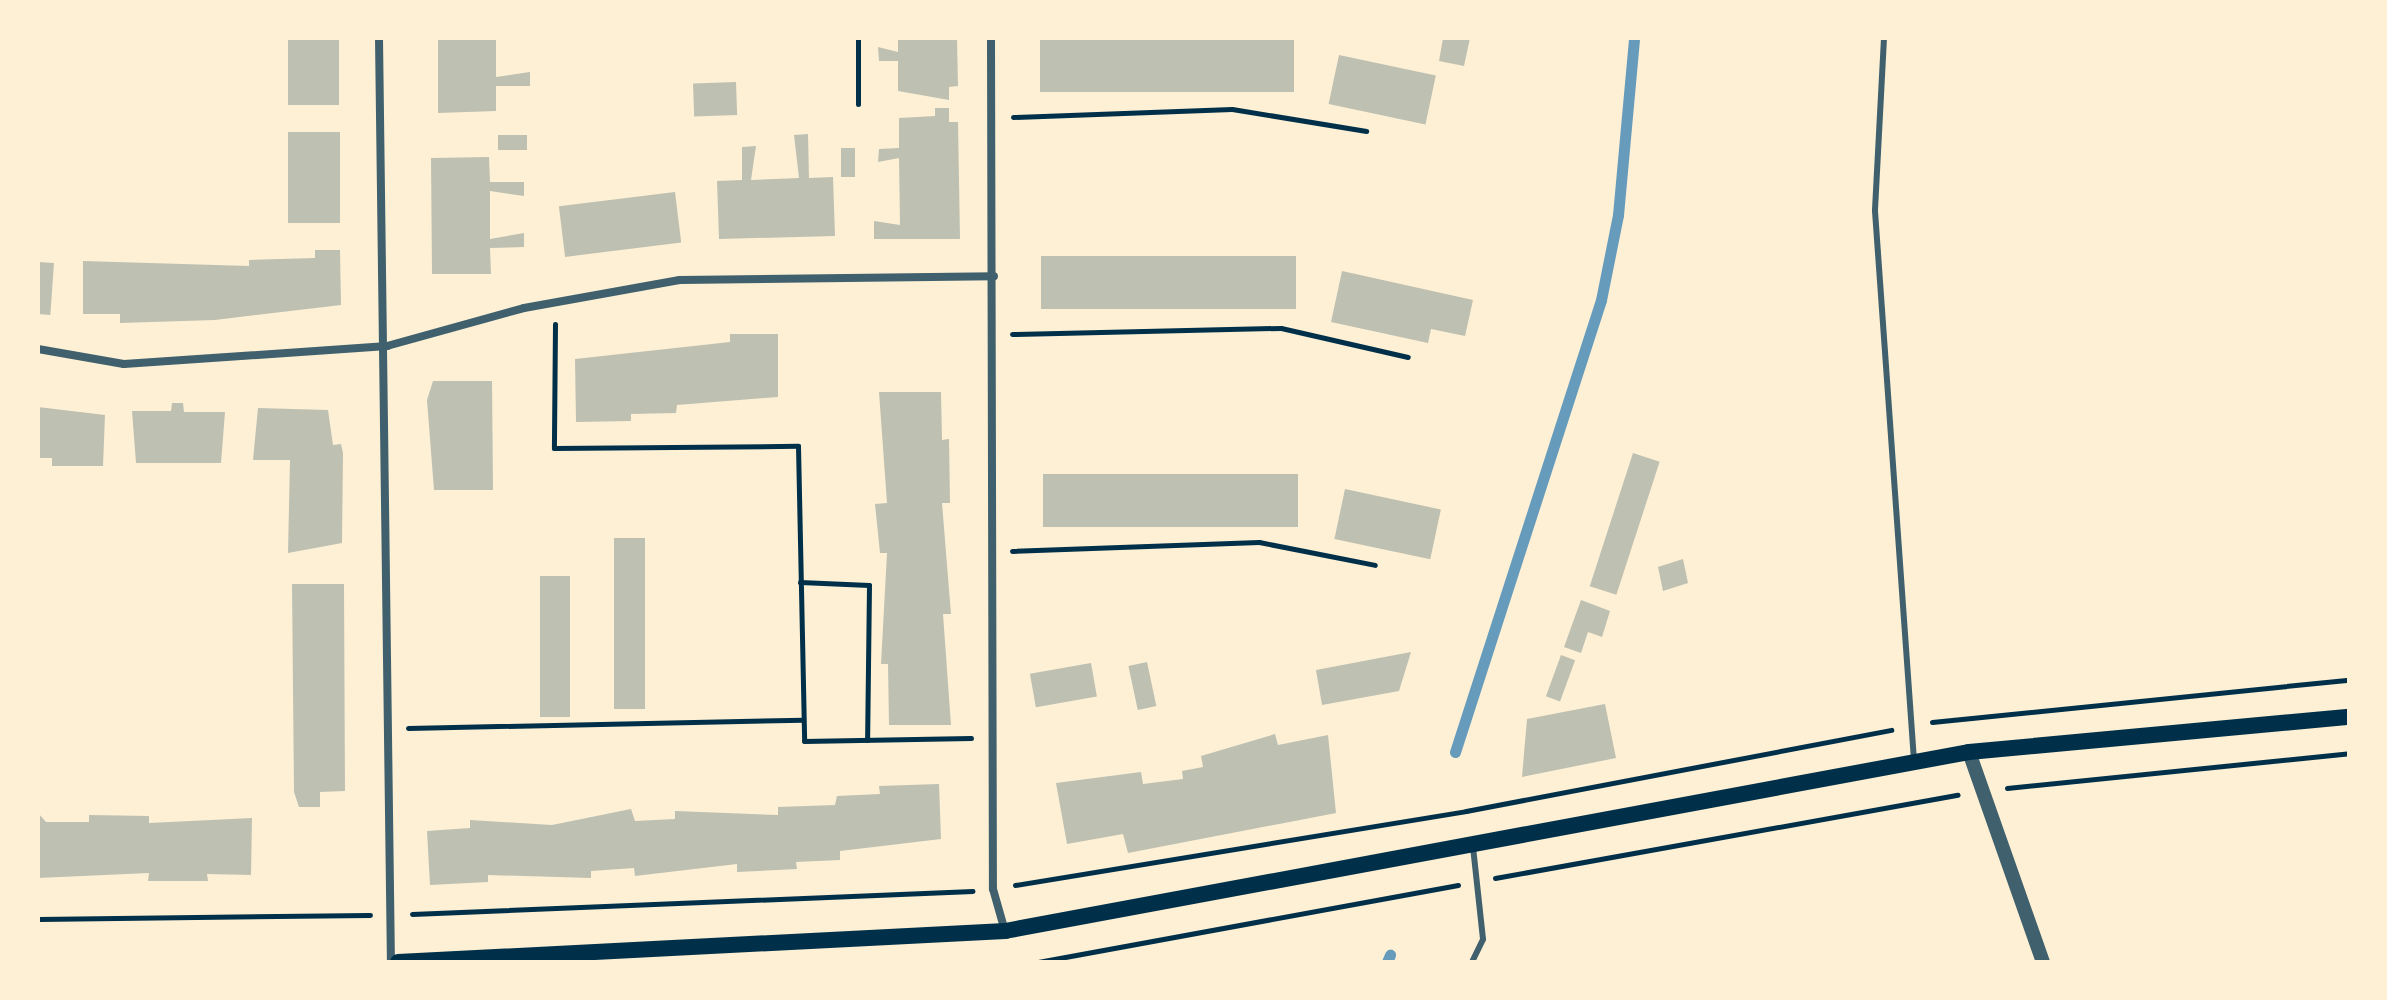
<!DOCTYPE html>
<style>
body{margin:0}
#map{position:relative;width:2387px;height:1000px;overflow:hidden;background:#fdf0d5;font-family:Helvetica,sans-serif}
div>[style]{position:absolute}
[style*='--x']{left:calc(var(--x)*1px);top:calc(var(--y)*1px);width:calc(var(--w)*1px);rotate:calc(var(--a)*1deg)}
.stream>*{height:11px;margin:-5.5px;padding:0 5.5px;transform-origin:5.5px;border-radius:5.5px;background:#669bbc}
.building>*{inset:0;background:#bec0b2;transform-origin:0 0}
.path>*{height:5px;margin:-2.5px;padding:0 2.5px;transform-origin:2.5px;border-radius:2.5px;background:#003049}
.service>*{height:6px;margin:-3px;padding:0 3px;transform-origin:3px;border-radius:3px;background:#3f606c}
.minor>*{height:8px;margin:-4px;padding:0 4px;transform-origin:4px;border-radius:4px;background:#3f606c}
.tertiary>*{height:14px;margin:-7px;padding:0 7px;transform-origin:7px;border-radius:7px;background:#3f606c}
.secondary>*{height:16px;margin:-8px;padding:0 8px;transform-origin:8px;border-radius:8px;background:#003049}
span{translate:-50% -50%;white-space:nowrap;text-align:center;line-height:1.15;-webkit-text-stroke:7px #fdf0d5;paint-order:stroke}
.frame{position:absolute;inset:0;border:40px solid #fdf0d5;pointer-events:none}
</style>
<div id="map">
<div class="stream">
<div style="--x:1455;--y:752;--w:475;--a:-72.1"></div>
<div style="--x:1601;--y:300;--w:87;--a:-78.7"></div>
<div style="--x:1618;--y:215;--w:178;--a:-84.8"></div>
<div style="--x:1387;--y:962;--w:8;--a:-67"></div>
</div>
<div class="building">
<div style="left:288px;top:38px;width:51px;height:67px"></div>
<div style="clip-path:polygon(438px 38px,496px 38px,496px 77px,530px 72px,530px 86px,496px 86px,496px 111px,438px 113px)"></div>
<div style="clip-path:polygon(898px 38px,957px 38px,958px 86px,949px 87px,949px 100px,898px 91px,898px 61px,879px 61px,878px 47px,898px 52px)"></div>
<div style="clip-path:polygon(1443px 38px,1470px 38px,1464px 66px,1439px 61px)"></div>
<div style="left:1294px;top:39px;width:53px;height:254px;rotate:90deg"></div>
<div style="left:1339px;top:55px;width:99px;height:50px;rotate:12deg"></div>
<div style="left:736px;top:82px;width:33px;height:43px;rotate:88deg"></div>
<div style="clip-path:polygon(935px 108px,949px 108px,949px 122px,958px 122px,960px 239px,874px 239px,874px 221px,900px 225px,899px 158px,878px 162px,879px 149px,899px 148px,899px 118px,935px 116px)"></div>
<div style="left:288px;top:132px;width:52px;height:91px"></div>
<div style="clip-path:polygon(808px 134px,809px 178px,833px 177px,835px 236px,719px 239px,717px 181px,742px 180px,742px 147px,756px 146px,751px 180px,799px 178px,794px 135px)"></div>
<div style="left:498px;top:135px;width:29px;height:15px"></div>
<div style="left:855px;top:148px;width:29px;height:14px;rotate:90deg"></div>
<div style="clip-path:polygon(489px 157px,490px 182px,524px 182px,524px 196px,490px 191px,490px 239px,524px 233px,524px 247px,490px 248px,491px 274px,432px 274px,431px 158px)"></div>
<div style="left:675px;top:192px;width:51px;height:117px;rotate:83deg"></div>
<div style="clip-path:polygon(315px 250px,340px 250px,341px 305px,215px 320px,120px 323px,120px 314px,83px 314px,83px 261px,249px 266px,249px 260px,315px 258px)"></div>
<div style="left:1296px;top:256px;width:53px;height:255px;rotate:90deg"></div>
<div style="left:38px;top:262px;width:16px;height:52px;rotate:4deg"></div>
<div style="clip-path:polygon(1342px 271px,1473px 300px,1465px 336px,1431px 329px,1428px 343px,1331px 322px)"></div>
<div style="clip-path:polygon(730px 334px,778px 334px,778px 397px,677px 405px,676px 413px,631px 414px,631px 421px,576px 422px,575px 359px,730px 342px)"></div>
<div style="clip-path:polygon(433px 381px,492px 381px,493px 490px,434px 490px,427px 400px)"></div>
<div style="clip-path:polygon(879px 392px,941px 392px,942px 440px,949px 439px,950px 503px,942px 503px,951px 614px,943px 614px,951px 725px,889px 725px,888px 664px,881px 664px,887px 553px,880px 553px,875px 504px,887px 503px)"></div>
<div style="clip-path:polygon(172px 403px,183px 403px,184px 412px,225px 412px,221px 463px,136px 463px,132px 411px,171px 411px)"></div>
<div style="clip-path:polygon(38px 407px,105px 415px,103px 466px,52px 466px,52px 458px,38px 458px)"></div>
<div style="clip-path:polygon(258px 408px,328px 410px,333px 445px,341px 444px,343px 453px,342px 543px,288px 553px,290px 460px,253px 460px)"></div>
<div style="left:1633px;top:453px;width:28px;height:140px;rotate:18deg"></div>
<div style="left:1298px;top:474px;width:53px;height:255px;rotate:90deg"></div>
<div style="left:1345px;top:489px;width:98px;height:51px;rotate:12deg"></div>
<div style="left:614px;top:538px;width:31px;height:171px"></div>
<div style="clip-path:polygon(1683px 559px,1688px 583px,1663px 591px,1658px 567px)"></div>
<div style="left:570px;top:576px;width:141px;height:30px;rotate:90deg"></div>
<div style="clip-path:polygon(292px 584px,344px 584px,345px 791px,320px 792px,320px 807px,299px 807px,294px 792px)"></div>
<div style="clip-path:polygon(1581px 600px,1610px 611px,1602px 637px,1588px 632px,1581px 653px,1564px 647px)"></div>
<div style="clip-path:polygon(1411px 652px,1399px 691px,1322px 705px,1316px 670px)"></div>
<div style="left:1561px;top:655px;width:15px;height:44px;rotate:20deg"></div>
<div style="left:1147px;top:662px;width:45px;height:19px;rotate:78deg"></div>
<div style="left:1091px;top:663px;width:34px;height:62px;rotate:80deg"></div>
<div style="clip-path:polygon(1605px 704px,1616px 758px,1522px 777px,1527px 719px)"></div>
<div style="clip-path:polygon(1275px 734px,1278px 745px,1328px 735px,1336px 813px,1128px 853px,1123px 834px,1067px 844px,1056px 783px,1141px 772px,1143px 784px,1183px 779px,1182px 771px,1203px 767px,1201px 756px)"></div>
<div style="clip-path:polygon(939px 784px,941px 839px,840px 851px,840px 860px,796px 862px,797px 869px,737px 872px,737px 864px,635px 876px,634px 868px,591px 871px,591px 878px,488px 875px,488px 882px,430px 885px,427px 831px,470px 828px,470px 820px,552px 825px,631px 809px,635px 821px,675px 819px,675px 811px,778px 815px,778px 807px,835px 805px,837px 796px,880px 794px,879px 786px)"></div>
<div style="clip-path:polygon(38px 813px,46px 822px,89px 822px,89px 815px,149px 816px,149px 823px,252px 818px,251px 875px,207px 874px,208px 881px,148px 881px,149px 873px,38px 878px)"></div>
</div>
<div class="path">
<div style="--x:858;--y:38;--w:66;--a:90"></div>
<div style="--x:1013;--y:117;--w:219;--a:-2.1"></div>
<div style="--x:1232;--y:109;--w:136;--a:9.3"></div>
<div style="--x:555;--y:324;--w:124;--a:90.5"></div>
<div style="--x:554;--y:448;--w:244;--a:-0.5"></div>
<div style="--x:798;--y:446;--w:295;--a:88.8"></div>
<div style="--x:804;--y:741;--w:167;--a:-1"></div>
<div style="--x:1012;--y:334;--w:269;--a:-1.3"></div>
<div style="--x:1281;--y:328;--w:130;--a:12.9"></div>
<div style="--x:1012;--y:551;--w:247;--a:-2.1"></div>
<div style="--x:1259;--y:542;--w:118;--a:11.2"></div>
<div style="--x:800;--y:582;--w:69;--a:2.5"></div>
<div style="--x:869;--y:585;--w:155;--a:90.7"></div>
<div style="--x:1932;--y:722;--w:419;--a:-5.8"></div>
<div style="--x:408;--y:728;--w:395;--a:-1.2"></div>
<div style="--x:2007;--y:788;--w:344;--a:-5.8"></div>
<div style="--x:1495;--y:878;--w:470;--a:-10.2"></div>
<div style="--x:1015;--y:885;--w:457;--a:-9.3"></div>
<div style="--x:1466;--y:811;--w:433;--a:-10.8"></div>
<div style="--x:412;--y:914;--w:561;--a:-2.35"></div>
<div style="--x:38;--y:919;--w:332;--a:-0.7"></div>
<div style="--x:1038;--y:962;--w:427;--a:-10.4"></div>
</div>
<div class="service">
<div style="--x:1884;--y:38;--w:173;--a:93"></div>
<div style="--x:1875;--y:211;--w:551;--a:85.94"></div>
<div style="--x:1472;--y:962;--w:25;--a:-64"></div>
<div style="--x:1483;--y:939;--w:93;--a:-96.2"></div>
</div>
<div class="minor">
<div style="--x:379;--y:38;--w:924;--a:89.26"></div>
<div style="--x:991;--y:38;--w:851;--a:89.87"></div>
<div style="--x:993;--y:889;--w:44;--a:74.1"></div>
<div style="--x:38;--y:349;--w:87;--a:9.9"></div>
<div style="--x:124;--y:364;--w:264;--a:-3.9"></div>
<div style="--x:387;--y:346;--w:142;--a:-15.5"></div>
<div style="--x:524;--y:308;--w:158;--a:-10.2"></div>
<div style="--x:680;--y:280;--w:314;--a:-0.7"></div>
</div>
<div class="tertiary">
<div style="--x:1969;--y:752;--w:223;--a:70.6"></div>
</div>
<div class="secondary">
<div style="--x:398;--y:962;--w:608;--a:-2.92"></div>
<div style="--x:1005;--y:931;--w:980;--a:-10.52"></div>
<div style="--x:1969;--y:752;--w:382;--a:-5.3"></div>
</div>
<div class="frame"></div>
</div>
